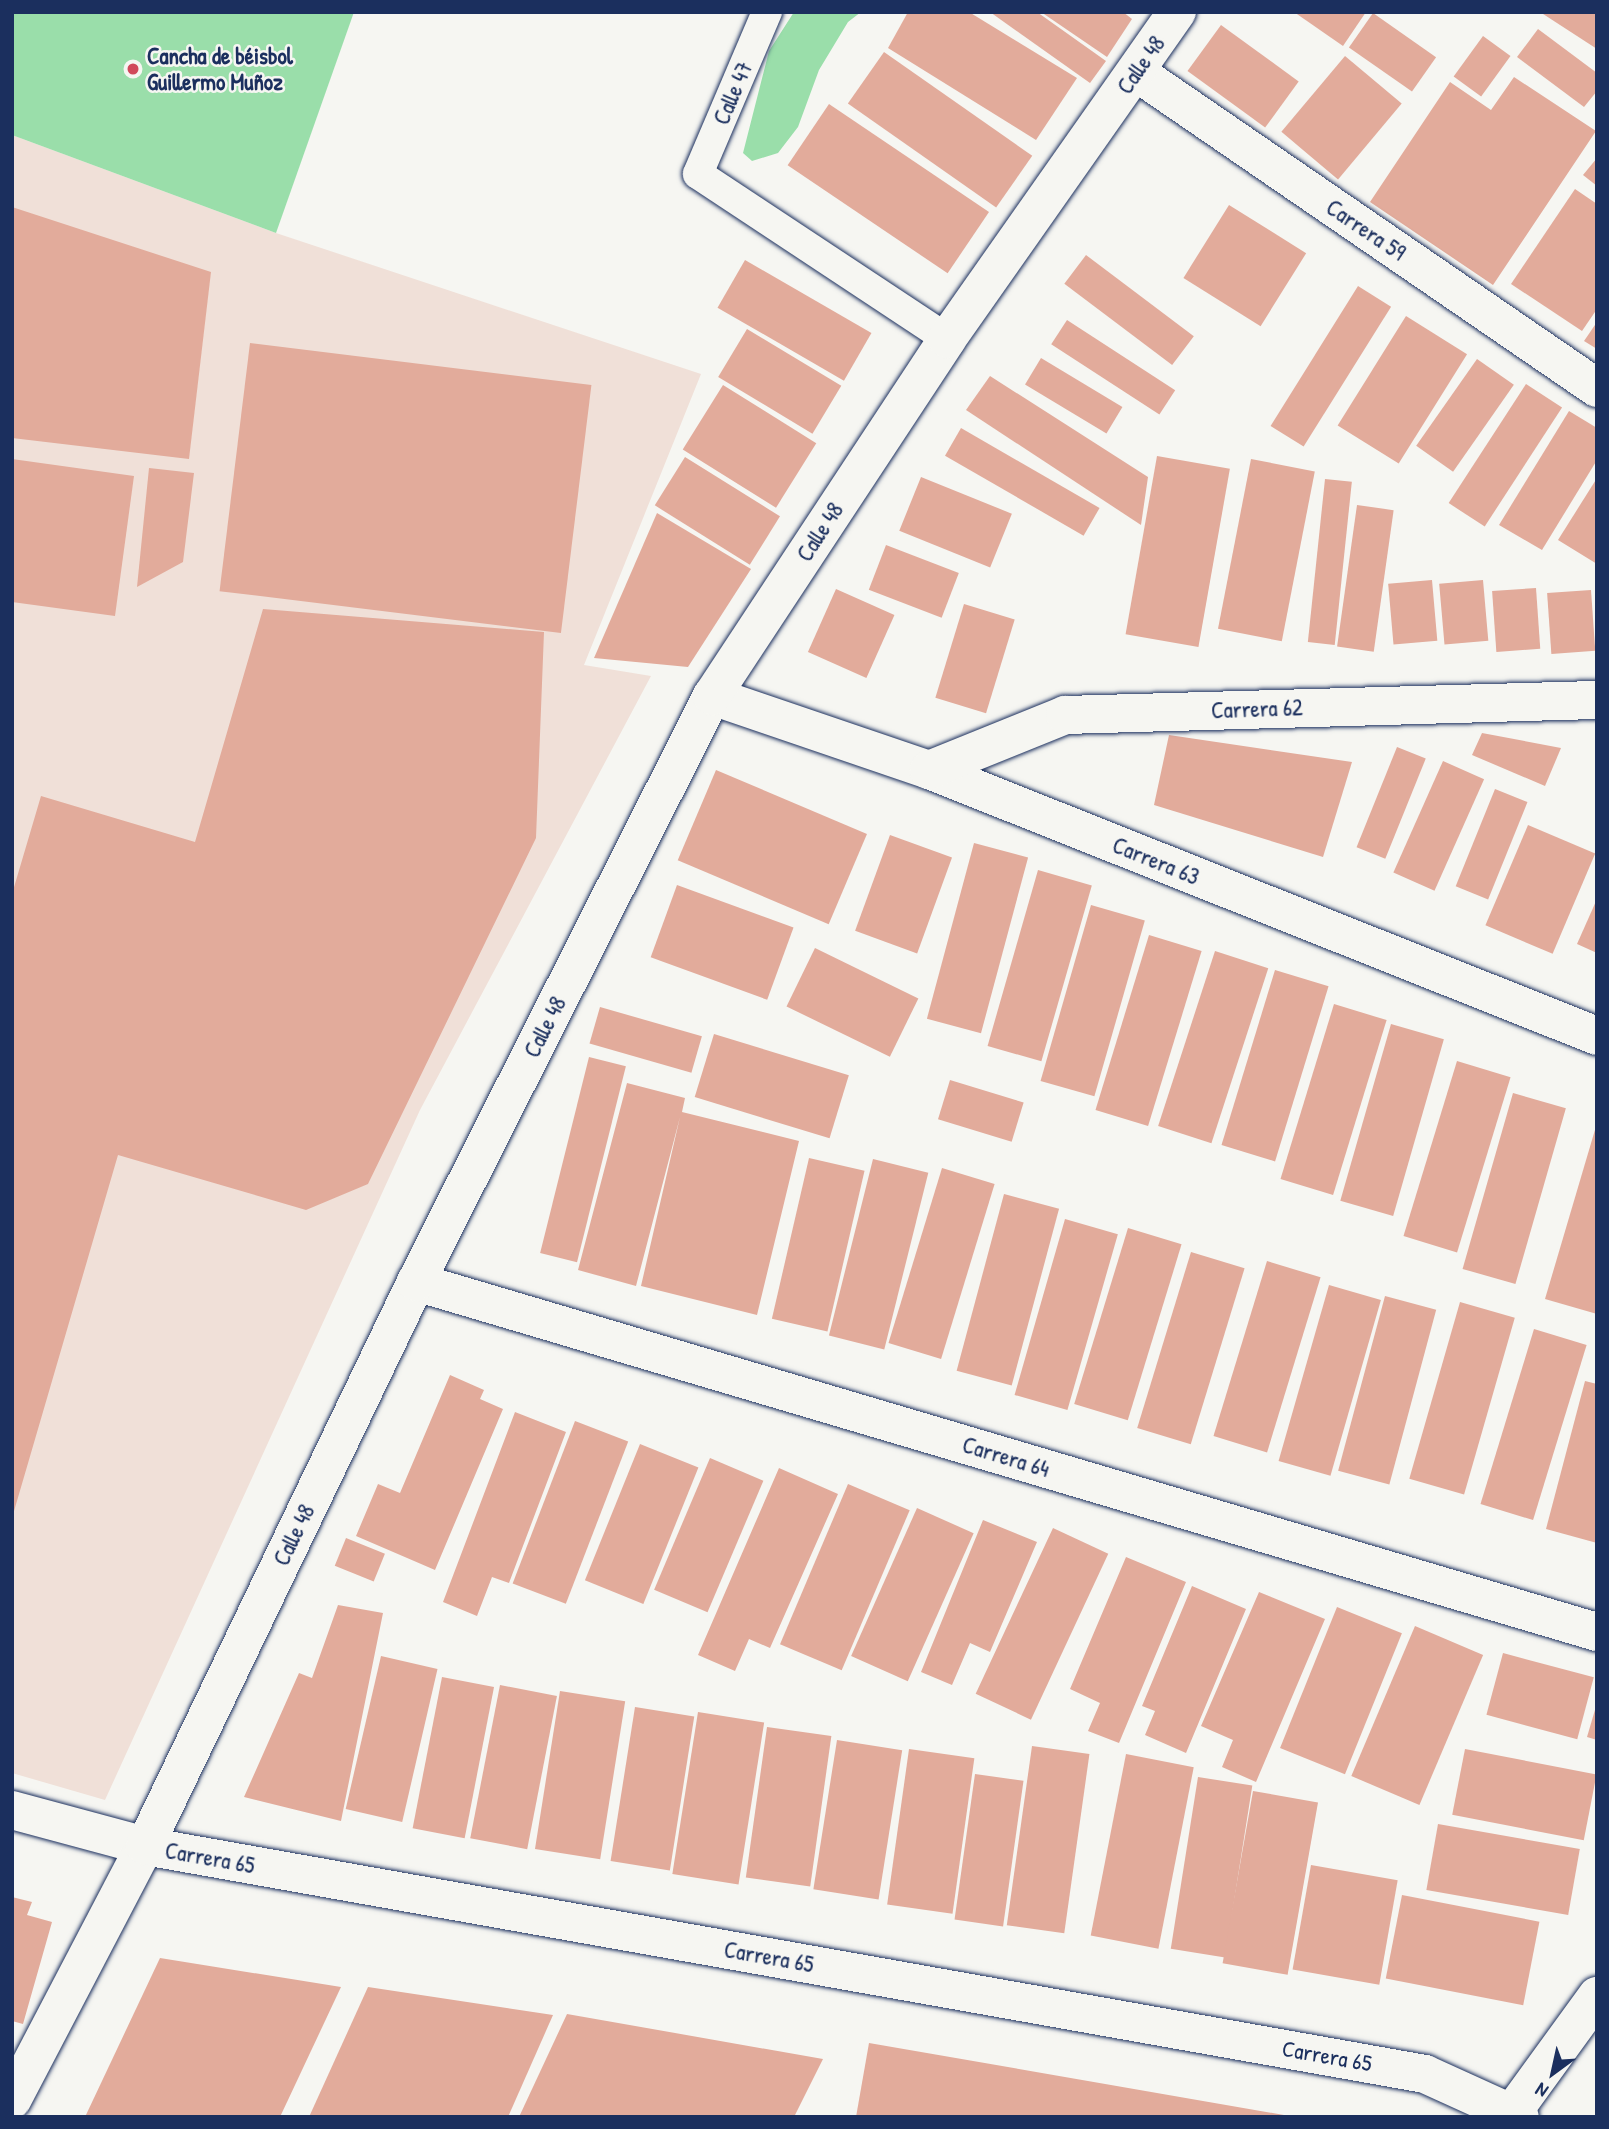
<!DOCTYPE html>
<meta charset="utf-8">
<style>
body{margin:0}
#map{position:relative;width:1609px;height:2129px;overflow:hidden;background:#f6f6f2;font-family:"Patrick Hand",sans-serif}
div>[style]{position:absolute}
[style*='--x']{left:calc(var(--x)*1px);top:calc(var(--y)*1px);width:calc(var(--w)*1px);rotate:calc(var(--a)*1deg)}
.built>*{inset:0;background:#f0e0d8}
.green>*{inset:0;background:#9adeaa}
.building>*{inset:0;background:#e2ab9b;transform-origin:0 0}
.roads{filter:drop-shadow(0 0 2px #1b2f5e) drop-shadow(0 0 2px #1b2f5e)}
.lane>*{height:30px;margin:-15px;padding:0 15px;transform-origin:15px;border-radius:15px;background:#f6f6f2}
.street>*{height:38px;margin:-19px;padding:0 19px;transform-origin:19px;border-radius:19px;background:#f6f6f2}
.dots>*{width:19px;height:19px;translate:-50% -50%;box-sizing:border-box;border:4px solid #f6f6f2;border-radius:50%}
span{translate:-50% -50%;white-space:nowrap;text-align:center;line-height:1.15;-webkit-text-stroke:5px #f6f6f2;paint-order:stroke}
.poi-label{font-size:23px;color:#1b2f5e;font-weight:700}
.left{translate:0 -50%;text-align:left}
.street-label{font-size:23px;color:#1b2f5e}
.frame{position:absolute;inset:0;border:14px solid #1b2f5e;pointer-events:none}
.north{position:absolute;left:1518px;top:2038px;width:70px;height:70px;-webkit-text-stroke:5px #f6f6f2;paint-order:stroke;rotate:213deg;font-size:19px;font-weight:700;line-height:28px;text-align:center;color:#1b2f5e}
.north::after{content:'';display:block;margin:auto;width:24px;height:32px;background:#1b2f5e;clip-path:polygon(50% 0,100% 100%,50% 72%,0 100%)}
</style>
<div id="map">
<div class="built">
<div style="clip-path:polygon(12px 135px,276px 233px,701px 374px,584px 665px,651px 676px,420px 1110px,105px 1800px,12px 1773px)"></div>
</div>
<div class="green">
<div style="clip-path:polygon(12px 12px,354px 12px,276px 233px,12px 135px)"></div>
<div style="clip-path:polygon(794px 12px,861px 12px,848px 22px,819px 70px,798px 127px,778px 153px,752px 161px,743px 153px,769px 51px)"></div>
</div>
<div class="building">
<div style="clip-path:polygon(908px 12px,969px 12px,1077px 78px,1036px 140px,888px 48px)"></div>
<div style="clip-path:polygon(990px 12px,1037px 12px,1106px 61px,1090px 83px)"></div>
<div style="clip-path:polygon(1041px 12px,1123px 12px,1132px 19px,1107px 57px)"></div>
<div style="clip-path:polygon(1294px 12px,1366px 12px,1343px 46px)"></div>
<div style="clip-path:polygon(1540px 12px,1597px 12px,1597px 49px)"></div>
<div style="left:1373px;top:13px;width:77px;height:42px;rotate:35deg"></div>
<div style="left:1221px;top:25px;width:96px;height:57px;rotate:36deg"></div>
<div style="clip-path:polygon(1538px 29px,1597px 73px,1597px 91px,1584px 107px,1517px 57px)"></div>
<div style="left:1483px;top:36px;width:34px;height:50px;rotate:36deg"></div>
<div style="left:884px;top:52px;width:181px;height:63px;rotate:35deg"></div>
<div style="left:1345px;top:56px;width:74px;height:99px;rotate:40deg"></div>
<div style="clip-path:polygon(1514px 77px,1596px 131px,1493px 285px,1370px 202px,1450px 82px,1491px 110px)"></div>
<div style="left:829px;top:104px;width:193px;height:74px;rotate:34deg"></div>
<div style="clip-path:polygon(1597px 158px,1597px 186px,1583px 175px)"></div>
<div style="clip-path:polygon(1575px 189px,1597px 204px,1597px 309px,1582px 331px,1511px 284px)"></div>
<div style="left:1229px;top:205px;width:91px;height:86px;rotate:32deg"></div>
<div style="clip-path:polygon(12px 207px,211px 272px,189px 459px,12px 438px)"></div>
<div style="left:1086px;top:255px;width:135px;height:36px;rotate:37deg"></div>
<div style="left:745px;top:260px;width:146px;height:55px;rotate:30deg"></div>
<div style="left:1358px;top:286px;width:39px;height:165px;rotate:32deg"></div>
<div style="left:1406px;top:316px;width:72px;height:129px;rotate:32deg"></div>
<div style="left:1067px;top:320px;width:129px;height:29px;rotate:33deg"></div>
<div style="clip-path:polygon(1597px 322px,1597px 349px,1584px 341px)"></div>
<div style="left:747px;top:329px;width:110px;height:56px;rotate:31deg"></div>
<div style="left:250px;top:343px;width:344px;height:250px;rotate:7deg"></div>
<div style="left:1041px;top:358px;width:95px;height:31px;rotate:31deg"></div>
<div style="left:1477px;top:359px;width:45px;height:106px;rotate:35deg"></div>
<div style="clip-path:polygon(990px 376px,1148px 477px,1141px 525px,966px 410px)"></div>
<div style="left:1526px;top:384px;width:43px;height:142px;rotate:33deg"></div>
<div style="left:723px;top:385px;width:110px;height:76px;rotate:32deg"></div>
<div style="clip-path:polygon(1569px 411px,1597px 428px,1597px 460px,1542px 550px,1499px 525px)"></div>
<div style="left:961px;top:428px;width:160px;height:32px;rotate:30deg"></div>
<div style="left:1157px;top:456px;width:74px;height:181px;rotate:10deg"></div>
<div style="left:685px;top:457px;width:112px;height:57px;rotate:32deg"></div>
<div style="clip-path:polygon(12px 459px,134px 476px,115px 616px,12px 602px)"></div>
<div style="left:1251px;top:459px;width:65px;height:173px;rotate:11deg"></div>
<div style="clip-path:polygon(149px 468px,194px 473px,183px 562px,137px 587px)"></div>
<div style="left:921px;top:477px;width:98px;height:58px;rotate:22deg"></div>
<div style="clip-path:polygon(1597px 478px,1597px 564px,1558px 540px)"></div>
<div style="left:1325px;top:479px;width:27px;height:164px;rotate:6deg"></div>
<div style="left:1357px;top:505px;width:37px;height:143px;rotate:8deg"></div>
<div style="clip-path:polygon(657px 513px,751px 569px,688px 667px,594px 658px)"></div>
<div style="left:886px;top:545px;width:78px;height:48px;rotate:21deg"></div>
<div style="left:1432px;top:580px;width:61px;height:44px;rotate:85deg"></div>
<div style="left:1483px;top:580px;width:61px;height:44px;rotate:85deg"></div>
<div style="left:1536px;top:588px;width:61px;height:44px;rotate:86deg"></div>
<div style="left:836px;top:589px;width:64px;height:69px;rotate:24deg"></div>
<div style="left:1591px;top:590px;width:61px;height:44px;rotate:86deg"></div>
<div style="left:964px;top:604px;width:53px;height:98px;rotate:17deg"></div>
<div style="clip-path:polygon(263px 609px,544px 632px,536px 838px,368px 1184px,306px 1210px,118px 1155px,12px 1518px,12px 894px,41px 796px,195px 842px)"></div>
<div style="clip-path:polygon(1482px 733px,1561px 748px,1545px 786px,1472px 755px)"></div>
<div style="clip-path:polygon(1169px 735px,1352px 762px,1323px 857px,1154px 805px)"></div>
<div style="left:1397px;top:747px;width:31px;height:108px;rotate:22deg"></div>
<div style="left:1443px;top:761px;width:45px;height:122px;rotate:24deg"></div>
<div style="left:716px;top:770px;width:164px;height:98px;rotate:23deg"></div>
<div style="left:1495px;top:789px;width:35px;height:105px;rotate:22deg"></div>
<div style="left:1528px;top:825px;width:73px;height:109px;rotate:23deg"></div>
<div style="left:890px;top:835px;width:66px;height:102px;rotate:20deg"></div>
<div style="left:974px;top:843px;width:56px;height:182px;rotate:15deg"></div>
<div style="left:1038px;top:870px;width:56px;height:183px;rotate:16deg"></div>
<div style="left:677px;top:885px;width:124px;height:77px;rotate:20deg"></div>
<div style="clip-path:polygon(1597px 899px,1597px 953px,1577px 944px)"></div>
<div style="left:1091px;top:905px;width:56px;height:183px;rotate:16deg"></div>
<div style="left:1149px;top:935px;width:55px;height:183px;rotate:17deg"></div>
<div style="left:815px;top:948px;width:115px;height:65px;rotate:26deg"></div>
<div style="left:1215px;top:951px;width:56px;height:184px;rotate:18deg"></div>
<div style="left:1275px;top:970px;width:56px;height:183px;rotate:17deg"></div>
<div style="left:1334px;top:1004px;width:55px;height:183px;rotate:17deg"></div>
<div style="left:600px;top:1007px;width:106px;height:38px;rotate:16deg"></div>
<div style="left:1391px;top:1024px;width:55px;height:184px;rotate:16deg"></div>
<div style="left:714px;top:1034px;width:141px;height:66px;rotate:17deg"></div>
<div style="left:589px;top:1057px;width:38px;height:202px;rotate:14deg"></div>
<div style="left:1457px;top:1061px;width:56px;height:183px;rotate:17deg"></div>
<div style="left:950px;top:1080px;width:77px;height:41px;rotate:17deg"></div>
<div style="clip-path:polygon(627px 1083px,685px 1098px,682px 1112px,799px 1141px,757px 1315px,641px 1286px,680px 1117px,636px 1286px,578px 1270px)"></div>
<div style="left:1513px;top:1093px;width:55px;height:183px;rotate:16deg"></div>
<div style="clip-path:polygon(1597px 1123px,1597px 1314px,1545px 1299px)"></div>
<div style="left:809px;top:1158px;width:57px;height:165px;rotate:13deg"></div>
<div style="left:873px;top:1159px;width:57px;height:182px;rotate:14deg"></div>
<div style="left:942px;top:1168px;width:55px;height:183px;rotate:17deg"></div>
<div style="left:1004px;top:1194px;width:57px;height:183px;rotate:15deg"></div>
<div style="left:1065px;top:1219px;width:55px;height:183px;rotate:16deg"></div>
<div style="left:1128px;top:1228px;width:56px;height:184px;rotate:17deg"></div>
<div style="left:1191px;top:1252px;width:56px;height:184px;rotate:17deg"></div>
<div style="left:1267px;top:1261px;width:56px;height:183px;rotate:17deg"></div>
<div style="left:1329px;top:1285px;width:54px;height:183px;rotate:16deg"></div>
<div style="left:1385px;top:1296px;width:53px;height:181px;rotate:15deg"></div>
<div style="left:1460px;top:1302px;width:57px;height:184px;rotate:16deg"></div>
<div style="left:1534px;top:1329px;width:55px;height:183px;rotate:17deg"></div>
<div style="clip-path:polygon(450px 1375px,484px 1390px,480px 1399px,503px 1409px,435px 1570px,356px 1536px,378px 1484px,400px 1493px)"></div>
<div style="clip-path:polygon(1585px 1381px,1597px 1384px,1597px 1543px,1546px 1529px)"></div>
<div style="clip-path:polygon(515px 1412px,566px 1432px,509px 1583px,492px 1577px,477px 1616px,443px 1602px)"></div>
<div style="left:575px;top:1421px;width:57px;height:174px;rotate:21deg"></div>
<div style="left:640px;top:1444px;width:63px;height:147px;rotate:22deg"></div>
<div style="left:710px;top:1458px;width:58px;height:143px;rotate:23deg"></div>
<div style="clip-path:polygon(779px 1468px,838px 1494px,770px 1648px,749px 1639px,735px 1671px,698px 1655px)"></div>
<div style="left:848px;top:1484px;width:67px;height:174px;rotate:23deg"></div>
<div style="left:917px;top:1508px;width:62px;height:162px;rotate:24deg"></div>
<div style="clip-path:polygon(983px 1520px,1037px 1542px,990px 1652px,970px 1643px,952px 1685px,921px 1672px)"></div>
<div style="left:1053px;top:1528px;width:61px;height:183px;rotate:25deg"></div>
<div style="left:346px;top:1538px;width:42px;height:30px;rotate:22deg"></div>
<div style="clip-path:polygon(1126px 1557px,1186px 1582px,1119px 1743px,1088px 1731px,1100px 1703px,1070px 1689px)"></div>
<div style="clip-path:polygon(1192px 1586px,1246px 1609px,1186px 1753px,1145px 1735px,1155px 1711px,1142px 1706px)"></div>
<div style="clip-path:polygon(1259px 1592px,1325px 1619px,1256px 1782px,1222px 1767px,1233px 1740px,1201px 1726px)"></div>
<div style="clip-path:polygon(338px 1605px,383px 1613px,341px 1821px,244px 1797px,299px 1673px,312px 1678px)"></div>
<div style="left:1337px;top:1607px;width:70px;height:152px;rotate:22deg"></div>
<div style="left:1415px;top:1626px;width:74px;height:163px;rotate:23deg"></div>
<div style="left:1503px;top:1653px;width:94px;height:64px;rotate:15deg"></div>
<div style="left:381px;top:1656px;width:58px;height:157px;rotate:13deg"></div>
<div style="left:442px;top:1677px;width:53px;height:154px;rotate:11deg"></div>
<div style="left:500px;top:1685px;width:58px;height:156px;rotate:11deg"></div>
<div style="left:560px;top:1691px;width:66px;height:160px;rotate:9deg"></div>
<div style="clip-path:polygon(1597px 1703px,1597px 1740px,1587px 1737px)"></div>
<div style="left:635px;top:1707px;width:60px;height:156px;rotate:9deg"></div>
<div style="left:698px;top:1712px;width:67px;height:164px;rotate:9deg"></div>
<div style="left:767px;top:1727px;width:65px;height:152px;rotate:8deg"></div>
<div style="left:837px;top:1740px;width:66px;height:151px;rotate:9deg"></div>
<div style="left:1032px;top:1746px;width:58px;height:181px;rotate:8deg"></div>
<div style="left:909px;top:1749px;width:66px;height:157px;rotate:8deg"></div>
<div style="left:1465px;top:1749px;width:134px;height:67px;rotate:11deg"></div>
<div style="left:1126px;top:1754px;width:69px;height:185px;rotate:11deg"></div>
<div style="left:975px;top:1774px;width:49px;height:147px;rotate:8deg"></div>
<div style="left:1198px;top:1777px;width:55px;height:174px;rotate:9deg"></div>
<div style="left:1253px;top:1791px;width:66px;height:175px;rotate:10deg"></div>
<div style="left:1438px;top:1824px;width:144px;height:67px;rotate:10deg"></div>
<div style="left:1311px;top:1865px;width:88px;height:106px;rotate:10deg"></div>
<div style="left:1402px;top:1895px;width:140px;height:85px;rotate:11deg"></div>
<div style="clip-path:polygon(12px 1897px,32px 1902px,27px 1915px,52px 1922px,23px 2024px,12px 2021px)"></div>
<div style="clip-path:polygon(160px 1958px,341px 1987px,280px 2117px,85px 2117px)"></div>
<div style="clip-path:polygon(368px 1987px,553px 2015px,508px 2117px,309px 2117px)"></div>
<div style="clip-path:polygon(567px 2014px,823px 2059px,794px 2117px,519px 2117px)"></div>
<div style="clip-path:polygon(869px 2043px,1284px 2115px,1284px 2117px,856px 2117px)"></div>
</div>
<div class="roads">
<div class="lane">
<div style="--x:767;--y:12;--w:176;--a:113.1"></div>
<div style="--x:698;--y:174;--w:299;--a:33.5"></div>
</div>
<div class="street">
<div style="--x:1136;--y:72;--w:559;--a:34.43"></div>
<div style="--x:712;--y:696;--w:229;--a:18.8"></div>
<div style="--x:929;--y:770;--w:719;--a:21.71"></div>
<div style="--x:929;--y:770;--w:147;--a:-22"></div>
<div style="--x:1065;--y:715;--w:532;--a:-1.62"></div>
<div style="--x:416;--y:1282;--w:1232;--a:16.51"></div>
<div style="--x:12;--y:1810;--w:138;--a:15.1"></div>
<div style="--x:145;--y:1846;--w:1300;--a:10.1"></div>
<div style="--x:1425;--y:2074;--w:104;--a:24.4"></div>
<div style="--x:12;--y:2100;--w:287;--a:-62.4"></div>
<div style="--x:145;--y:1846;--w:626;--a:-64.34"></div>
<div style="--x:416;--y:1282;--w:657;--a:-63.2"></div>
<div style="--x:712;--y:696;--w:427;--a:-56.6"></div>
<div style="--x:947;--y:339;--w:400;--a:-54.9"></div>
<div style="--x:1509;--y:2117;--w:150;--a:-54"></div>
</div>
</div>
<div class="dots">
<div style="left:133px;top:69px;background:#d1495b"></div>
</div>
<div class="poi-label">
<span class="left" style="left:147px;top:69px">Cancha de béisbol<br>Guillermo Muñoz</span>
</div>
<div class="street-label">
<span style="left:1141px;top:65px;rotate:-55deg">Calle 48</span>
<span style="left:733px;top:93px;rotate:-67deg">Calle 47</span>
<span style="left:1366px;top:230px;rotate:34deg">Carrera 59</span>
<span style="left:820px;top:532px;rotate:-57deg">Calle 48</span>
<span style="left:1257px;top:709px;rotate:-2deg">Carrera 62</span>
<span style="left:1156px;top:861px;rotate:22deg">Carrera 63</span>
<span style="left:545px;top:1027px;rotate:-63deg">Calle 48</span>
<span style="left:1006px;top:1457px;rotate:17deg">Carrera 64</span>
<span style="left:294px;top:1535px;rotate:-64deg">Calle 48</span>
<span style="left:210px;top:1858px;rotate:10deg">Carrera 65</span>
<span style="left:769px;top:1957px;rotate:10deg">Carrera 65</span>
<span style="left:1327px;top:2056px;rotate:10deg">Carrera 65</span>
</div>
<div class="frame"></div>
<div class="north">N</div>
</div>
